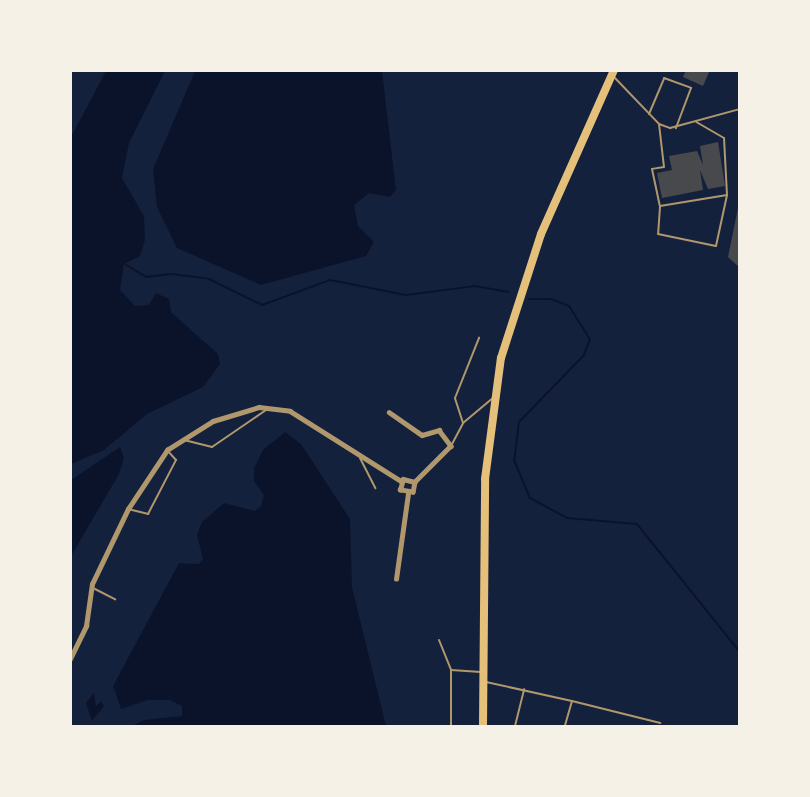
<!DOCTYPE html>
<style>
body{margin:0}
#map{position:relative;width:810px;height:797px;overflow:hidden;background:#14213d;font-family:Signika,sans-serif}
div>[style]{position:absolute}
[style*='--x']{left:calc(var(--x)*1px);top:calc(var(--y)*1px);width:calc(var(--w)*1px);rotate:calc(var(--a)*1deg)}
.water>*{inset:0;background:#0b132b}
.stream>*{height:2px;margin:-1px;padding:0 1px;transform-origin:1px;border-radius:1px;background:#0b132b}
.building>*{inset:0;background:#48494c}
.service>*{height:2px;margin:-1px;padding:0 1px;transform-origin:1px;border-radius:1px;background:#b1986c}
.minor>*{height:4.5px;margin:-2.25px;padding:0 2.25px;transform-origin:2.25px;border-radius:2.25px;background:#b1986c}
.primary>*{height:8px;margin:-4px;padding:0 4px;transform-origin:4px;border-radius:4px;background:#e5c07b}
span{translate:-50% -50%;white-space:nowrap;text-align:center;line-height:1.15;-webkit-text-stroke:4.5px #f6f1e7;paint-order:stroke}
.frame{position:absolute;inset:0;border:72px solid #f6f1e7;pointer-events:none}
</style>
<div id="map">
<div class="water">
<div style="clip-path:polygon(106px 71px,165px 71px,129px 143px,122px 178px,144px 216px,145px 240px,140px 256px,124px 264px,120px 290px,135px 306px,149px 305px,156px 293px,169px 299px,171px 312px,218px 354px,220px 364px,203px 387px,147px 414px,104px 450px,71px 464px,71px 137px)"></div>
<div style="clip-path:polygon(195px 71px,382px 71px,396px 190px,390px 197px,369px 193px,354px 205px,358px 226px,374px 242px,366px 256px,261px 285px,177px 248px,157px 207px,153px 169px)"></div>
<div style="clip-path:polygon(285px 432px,301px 444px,350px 519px,352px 587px,386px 726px,132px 726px,144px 720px,182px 716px,182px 706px,170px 700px,148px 700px,121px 709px,113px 686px,179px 563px,199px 564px,203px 559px,197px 535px,202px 522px,224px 503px,255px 511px,261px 506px,264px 495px,254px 481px,254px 468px,263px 450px)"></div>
<div style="clip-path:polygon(120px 447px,124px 458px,119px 474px,71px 556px,71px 480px)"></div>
<div style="clip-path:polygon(94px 693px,96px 706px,101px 701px,104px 706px,92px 721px,86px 703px)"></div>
</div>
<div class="stream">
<div style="--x:123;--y:263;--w:27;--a:31"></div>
<div style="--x:146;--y:277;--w:25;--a:-7"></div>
<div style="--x:171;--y:274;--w:38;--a:7"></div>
<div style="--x:209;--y:279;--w:59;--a:26.1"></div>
<div style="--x:262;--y:305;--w:72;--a:-20.2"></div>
<div style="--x:330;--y:280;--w:77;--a:11.2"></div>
<div style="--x:406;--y:295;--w:70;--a:-7.4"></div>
<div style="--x:475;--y:286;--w:34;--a:10"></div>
<div style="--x:529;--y:299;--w:22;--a:0"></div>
<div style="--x:551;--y:299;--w:19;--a:21"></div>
<div style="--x:569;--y:306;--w:39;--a:58"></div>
<div style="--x:590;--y:339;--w:17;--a:111"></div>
<div style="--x:584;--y:355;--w:93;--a:134.1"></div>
<div style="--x:519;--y:422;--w:38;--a:97"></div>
<div style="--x:514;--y:460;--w:41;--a:67.2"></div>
<div style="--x:530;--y:498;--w:42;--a:28.4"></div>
<div style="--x:567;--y:518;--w:70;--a:4.9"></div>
<div style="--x:637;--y:524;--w:164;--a:51.2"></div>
</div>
<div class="building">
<div style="clip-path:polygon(686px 70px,710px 70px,703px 86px,683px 77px)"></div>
<div style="clip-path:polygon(718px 142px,725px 186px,708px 189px,700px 170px,703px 190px,662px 198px,657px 173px,672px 170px,669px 156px,697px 151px,703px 165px,700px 146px)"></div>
<div style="clip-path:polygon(738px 208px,740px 209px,740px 268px,728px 257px)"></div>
</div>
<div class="service">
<div style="--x:614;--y:77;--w:65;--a:46.2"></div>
<div style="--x:659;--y:124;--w:12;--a:20"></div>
<div style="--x:670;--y:128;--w:73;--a:-15.2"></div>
<div style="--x:649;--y:114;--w:39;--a:-67"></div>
<div style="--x:664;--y:78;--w:29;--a:20"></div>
<div style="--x:691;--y:88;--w:43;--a:110.6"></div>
<div style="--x:659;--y:124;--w:43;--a:83.4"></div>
<div style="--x:664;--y:167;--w:12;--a:171"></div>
<div style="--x:652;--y:169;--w:38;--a:78"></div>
<div style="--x:660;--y:206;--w:68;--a:-9.3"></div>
<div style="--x:727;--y:195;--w:57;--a:-93"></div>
<div style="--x:724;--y:138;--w:32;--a:-150"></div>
<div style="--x:660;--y:207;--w:27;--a:94"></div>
<div style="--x:658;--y:234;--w:59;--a:11.7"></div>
<div style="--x:716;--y:246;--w:52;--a:-77.8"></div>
<div style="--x:463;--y:423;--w:26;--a:-108"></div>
<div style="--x:455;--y:398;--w:65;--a:-68.2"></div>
<div style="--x:184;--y:440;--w:29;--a:14"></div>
<div style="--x:212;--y:447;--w:69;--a:-34.4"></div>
<div style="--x:451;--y:446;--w:26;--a:-62"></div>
<div style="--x:463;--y:423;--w:39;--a:-40"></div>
<div style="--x:360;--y:458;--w:34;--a:63"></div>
<div style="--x:128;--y:509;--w:21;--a:14"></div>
<div style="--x:148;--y:514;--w:61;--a:-62.6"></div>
<div style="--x:176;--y:460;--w:13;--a:-132"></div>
<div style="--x:93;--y:588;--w:25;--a:27"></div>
<div style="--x:439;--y:640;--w:32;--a:68"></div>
<div style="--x:486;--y:682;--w:88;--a:12.5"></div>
<div style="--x:572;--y:701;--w:26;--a:106"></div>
<div style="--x:572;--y:701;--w:91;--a:14"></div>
<div style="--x:451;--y:726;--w:56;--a:-90"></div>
<div style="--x:451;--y:670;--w:30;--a:4"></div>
<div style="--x:515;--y:726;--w:38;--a:-76"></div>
</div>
<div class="minor">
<div style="--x:389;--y:412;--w:40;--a:34.9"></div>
<div style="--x:422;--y:435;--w:18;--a:-16"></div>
<div style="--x:439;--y:430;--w:20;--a:53"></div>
<div style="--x:451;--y:446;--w:51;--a:135"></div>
<div style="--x:415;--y:482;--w:10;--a:101"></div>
<div style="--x:413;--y:492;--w:13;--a:-171"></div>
<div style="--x:400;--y:490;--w:11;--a:-75"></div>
<div style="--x:403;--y:479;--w:12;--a:14"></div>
<div style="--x:396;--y:579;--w:86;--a:-82"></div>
<div style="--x:70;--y:659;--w:37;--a:-64"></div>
<div style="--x:86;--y:626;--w:42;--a:-81.9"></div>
<div style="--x:92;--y:584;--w:83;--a:-64.4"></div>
<div style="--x:128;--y:509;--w:71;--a:-56.5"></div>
<div style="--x:167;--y:450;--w:54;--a:-32.2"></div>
<div style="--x:213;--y:421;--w:48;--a:-16.9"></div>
<div style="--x:259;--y:407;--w:31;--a:7"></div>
<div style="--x:290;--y:411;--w:131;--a:32.2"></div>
</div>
<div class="primary">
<div style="--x:483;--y:726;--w:247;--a:-89.5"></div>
<div style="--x:485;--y:479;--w:122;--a:-82.5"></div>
<div style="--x:501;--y:358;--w:130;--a:-72.1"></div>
<div style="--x:541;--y:234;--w:180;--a:-66"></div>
</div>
<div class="frame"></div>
</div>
